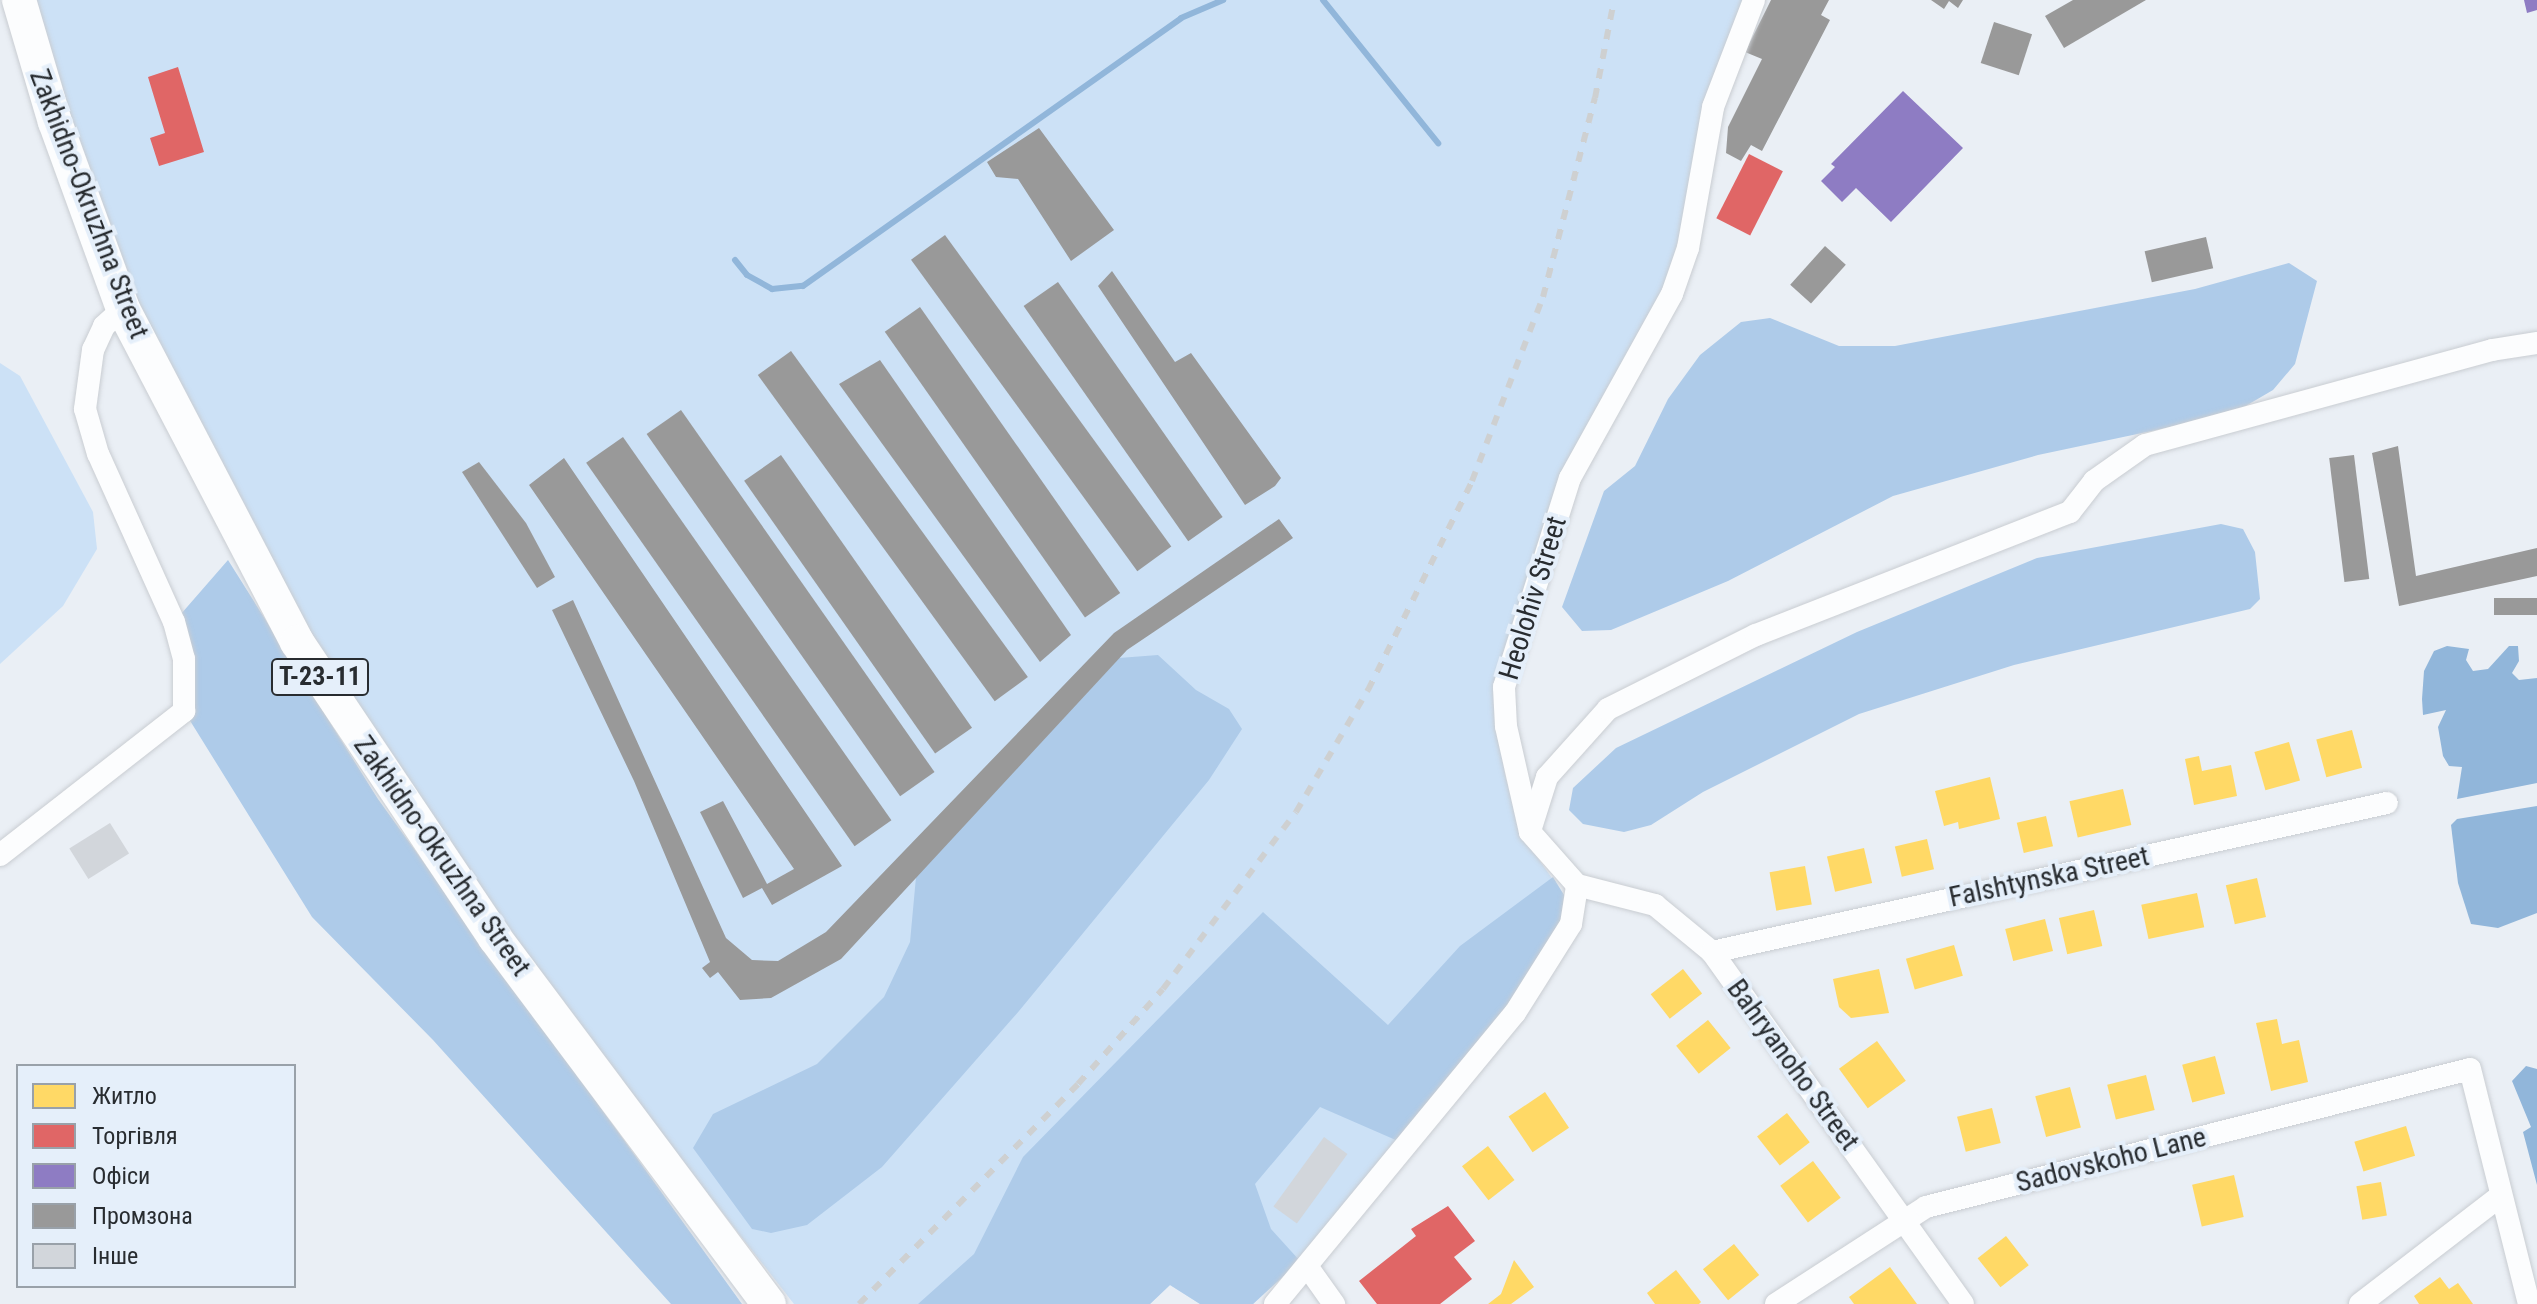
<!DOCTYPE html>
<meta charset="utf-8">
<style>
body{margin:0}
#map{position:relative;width:2537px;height:1304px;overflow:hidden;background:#eaeff5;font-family:"Roboto Condensed",sans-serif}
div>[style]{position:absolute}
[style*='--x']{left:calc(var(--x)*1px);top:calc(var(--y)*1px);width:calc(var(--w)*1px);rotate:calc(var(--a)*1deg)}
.green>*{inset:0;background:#cce1f6}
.forest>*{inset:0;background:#aecbe9}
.water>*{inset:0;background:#91b6da}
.homes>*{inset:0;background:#ffd966;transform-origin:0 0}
.shops>*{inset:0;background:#e06666;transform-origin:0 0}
.offices>*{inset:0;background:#8e7cc3}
.industry>*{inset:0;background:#999;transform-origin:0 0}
.stream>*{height:6px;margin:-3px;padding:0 3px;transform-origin:3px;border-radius:3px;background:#91b6da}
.building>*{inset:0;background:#d2d6db;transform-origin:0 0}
.roads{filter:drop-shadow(0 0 2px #c9cdd2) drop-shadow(0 0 2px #c9cdd2)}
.minor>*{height:22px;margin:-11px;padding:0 11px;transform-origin:11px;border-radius:11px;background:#fcfdfe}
.primary>*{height:34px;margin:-17px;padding:0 17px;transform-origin:17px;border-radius:17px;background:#fcfdfe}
.rail>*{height:6px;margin-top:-3px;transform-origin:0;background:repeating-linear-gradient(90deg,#ced0d1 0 10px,transparent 0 20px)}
span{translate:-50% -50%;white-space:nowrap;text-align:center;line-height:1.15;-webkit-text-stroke:8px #e5effa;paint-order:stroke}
.shield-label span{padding:2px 6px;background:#e5effa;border:2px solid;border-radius:6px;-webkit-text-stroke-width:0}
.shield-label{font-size:26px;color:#282c30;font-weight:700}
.street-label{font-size:28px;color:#282c30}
.legend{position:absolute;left:16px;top:1064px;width:280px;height:224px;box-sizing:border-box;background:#e5effa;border:2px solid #99a1a9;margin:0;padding:10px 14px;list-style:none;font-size:24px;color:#282c30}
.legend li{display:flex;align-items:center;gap:16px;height:40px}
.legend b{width:40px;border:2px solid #99a1a9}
</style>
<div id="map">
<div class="green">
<div style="clip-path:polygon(29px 0,1745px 0,1664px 291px,1563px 474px,1495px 686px,1505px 775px,1522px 836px,1564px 895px,1549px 950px,1300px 1261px,1253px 1304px,1200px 1304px,1170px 1285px,1150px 1304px,794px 1304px,503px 932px,305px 638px,132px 305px)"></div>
<div style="clip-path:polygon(0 363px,20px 376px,93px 512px,97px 549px,63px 606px,0 664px)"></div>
</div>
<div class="forest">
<div style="clip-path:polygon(2289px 263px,2317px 281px,2295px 364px,2273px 390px,2232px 414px,2038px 455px,1893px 496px,1728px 581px,1611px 630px,1582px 631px,1562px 607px,1604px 491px,1635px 466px,1668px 399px,1700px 355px,1741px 322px,1770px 318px,1839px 346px,1895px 346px,2195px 289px)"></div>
<div style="clip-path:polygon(2221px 524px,2243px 529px,2255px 552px,2260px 599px,2250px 609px,2014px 665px,1859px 714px,1703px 792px,1651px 825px,1624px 832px,1583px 824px,1569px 810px,1573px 788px,1616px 748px,1857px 632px,2037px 558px)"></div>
<div style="clip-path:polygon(228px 560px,378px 799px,742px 1304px,671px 1304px,433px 1040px,312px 917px,184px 711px,174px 622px)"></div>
<div style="clip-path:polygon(1158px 655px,1196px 690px,1229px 709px,1242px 729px,1209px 780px,1019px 1011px,882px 1167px,807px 1225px,771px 1233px,752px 1229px,693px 1148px,713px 1114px,817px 1064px,884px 997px,910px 942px,916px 877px,1119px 658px)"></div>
<div style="clip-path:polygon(1553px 877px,1564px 895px,1563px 917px,1508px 1008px,1398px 1141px,1320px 1107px,1255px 1184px,1271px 1229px,1300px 1261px,1253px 1304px,1200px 1304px,1170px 1285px,1150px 1304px,918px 1304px,974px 1254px,1023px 1157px,1263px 912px,1388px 1025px,1460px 946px)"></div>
</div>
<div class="water">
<div style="clip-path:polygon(2447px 646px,2469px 649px,2466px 660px,2473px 671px,2488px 669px,2509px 646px,2518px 646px,2519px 661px,2512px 673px,2519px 680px,2537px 678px,2537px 783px,2457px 799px,2462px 767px,2449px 766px,2443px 756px,2438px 727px,2446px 710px,2423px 715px,2422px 699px,2424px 671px,2434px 651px)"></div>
<div style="clip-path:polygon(2537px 806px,2537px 913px,2498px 928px,2471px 924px,2458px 883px,2451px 825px,2457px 819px)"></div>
<div style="clip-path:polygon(2526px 1066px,2537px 1069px,2537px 1185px,2523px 1132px,2531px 1127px,2512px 1081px)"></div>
</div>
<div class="homes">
<div style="left:2352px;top:730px;width:39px;height:37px;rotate:75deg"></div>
<div style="left:2289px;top:742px;width:40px;height:36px;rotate:74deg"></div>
<div style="clip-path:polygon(2199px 756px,2202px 771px,2231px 765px,2237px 796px,2194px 805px,2185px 759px)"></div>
<div style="clip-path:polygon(1990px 777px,2000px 819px,1959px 829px,1958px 822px,1944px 826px,1935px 791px)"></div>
<div style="left:2123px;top:789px;width:37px;height:55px;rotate:77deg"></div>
<div style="left:2046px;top:816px;width:31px;height:30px;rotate:77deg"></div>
<div style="left:1927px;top:839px;width:31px;height:33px;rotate:77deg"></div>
<div style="left:1864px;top:848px;width:36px;height:38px;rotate:77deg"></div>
<div style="left:1805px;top:866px;width:39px;height:36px;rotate:80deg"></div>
<div style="left:2257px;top:878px;width:40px;height:32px;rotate:77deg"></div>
<div style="left:2197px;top:893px;width:35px;height:57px;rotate:78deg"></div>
<div style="left:2094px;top:910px;width:37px;height:36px;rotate:77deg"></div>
<div style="left:2045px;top:919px;width:33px;height:41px;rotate:76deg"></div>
<div style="left:1954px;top:945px;width:32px;height:50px;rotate:74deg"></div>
<div style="left:1683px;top:969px;width:31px;height:41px;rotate:52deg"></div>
<div style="clip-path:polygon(1879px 969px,1889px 1013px,1851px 1018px,1839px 1007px,1833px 979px)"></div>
<div style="clip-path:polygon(2277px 1019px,2282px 1044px,2299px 1040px,2308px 1082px,2271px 1091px,2256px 1023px)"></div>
<div style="left:1708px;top:1020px;width:36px;height:41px;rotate:51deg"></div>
<div style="left:1877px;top:1041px;width:49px;height:47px;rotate:54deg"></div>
<div style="left:2215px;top:1056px;width:39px;height:34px;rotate:75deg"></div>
<div style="left:2146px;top:1075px;width:36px;height:40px;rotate:76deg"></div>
<div style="left:2070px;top:1087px;width:42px;height:36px;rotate:75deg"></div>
<div style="left:1545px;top:1092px;width:43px;height:44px;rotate:56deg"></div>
<div style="left:1992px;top:1108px;width:36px;height:36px;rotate:76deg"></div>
<div style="left:1787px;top:1113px;width:37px;height:38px;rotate:52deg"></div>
<div style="left:2406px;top:1126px;width:31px;height:54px;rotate:73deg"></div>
<div style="left:1488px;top:1146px;width:43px;height:33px;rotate:52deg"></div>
<div style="left:1813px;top:1161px;width:46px;height:41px;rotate:53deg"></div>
<div style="left:2234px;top:1175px;width:43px;height:43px;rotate:77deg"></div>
<div style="left:2381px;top:1182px;width:34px;height:25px;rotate:80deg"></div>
<div style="left:2006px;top:1236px;width:37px;height:36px;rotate:52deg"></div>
<div style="left:1734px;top:1244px;width:40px;height:40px;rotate:51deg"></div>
<div style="clip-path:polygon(1514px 1260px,1534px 1287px,1511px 1304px,1488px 1304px,1501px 1294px)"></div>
<div style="clip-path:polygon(1890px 1267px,1917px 1304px,1854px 1304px,1849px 1297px)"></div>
<div style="clip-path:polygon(1676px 1270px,1701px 1302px,1699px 1304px,1655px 1304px,1647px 1293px)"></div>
<div style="clip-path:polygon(2440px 1277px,2449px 1289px,2458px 1283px,2473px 1304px,2419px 1304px,2414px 1296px)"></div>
</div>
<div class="shops">
<div style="clip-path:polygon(178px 67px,204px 152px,159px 166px,150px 138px,165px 133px,148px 77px)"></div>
<div style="left:1749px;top:154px;width:38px;height:72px;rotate:27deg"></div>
<div style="clip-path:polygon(1448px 1206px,1475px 1241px,1454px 1257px,1472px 1279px,1440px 1304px,1377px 1304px,1359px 1281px,1416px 1236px,1411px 1229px)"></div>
</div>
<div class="offices">
<div style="clip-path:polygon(2524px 0,2537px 0,2537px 10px,2527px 13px)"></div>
<div style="clip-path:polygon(1903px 91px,1963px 148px,1891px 222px,1856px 188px,1842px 202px,1821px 181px,1835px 167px,1831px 164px)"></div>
</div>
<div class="industry">
<div style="clip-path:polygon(1771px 0,1829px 0,1821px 15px,1830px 20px,1762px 151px,1751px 145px,1741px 161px,1726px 153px,1728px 127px,1762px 59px,1745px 52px)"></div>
<div style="clip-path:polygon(1931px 0,1963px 0,1958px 8px,1949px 1px,1944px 9px)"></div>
<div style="clip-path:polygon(2073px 0,2146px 0,2064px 48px,2045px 16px)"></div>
<div style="left:1994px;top:22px;width:40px;height:43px;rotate:18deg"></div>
<div style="clip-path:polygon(1039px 128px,1114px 230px,1071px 261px,1018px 179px,996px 177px,987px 162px)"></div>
<div style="left:945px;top:235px;width:385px;height:42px;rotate:54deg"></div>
<div style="left:2206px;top:237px;width:32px;height:63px;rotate:77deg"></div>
<div style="left:1825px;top:246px;width:28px;height:52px;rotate:42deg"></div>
<div style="clip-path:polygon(1112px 271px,1175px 362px,1191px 353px,1281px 478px,1275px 486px,1245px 505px,1098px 286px)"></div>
<div style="left:1058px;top:282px;width:287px;height:42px;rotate:55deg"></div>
<div style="left:920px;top:307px;width:349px;height:43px;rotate:55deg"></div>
<div style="left:791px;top:351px;width:403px;height:41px;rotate:54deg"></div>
<div style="clip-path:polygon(880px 360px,1071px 635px,1040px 662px,839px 384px)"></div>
<div style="left:681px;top:410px;width:442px;height:42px;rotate:55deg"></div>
<div style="left:623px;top:437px;width:468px;height:45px;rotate:55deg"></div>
<div style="clip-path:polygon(2398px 446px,2416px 576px,2537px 548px,2537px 576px,2399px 606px,2372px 453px)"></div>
<div style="left:781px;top:455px;width:333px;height:45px;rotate:55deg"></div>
<div style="left:2354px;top:455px;width:125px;height:25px;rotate:83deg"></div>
<div style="clip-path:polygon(564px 458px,842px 866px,772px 905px,762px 888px,743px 898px,700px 812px,723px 801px,767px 884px,794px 869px,529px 485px)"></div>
<div style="clip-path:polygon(479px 462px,526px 523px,555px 577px,537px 588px,462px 472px)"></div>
<div style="clip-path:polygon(1279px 519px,1293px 538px,1127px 650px,841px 959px,771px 998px,740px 1000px,718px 972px,710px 978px,702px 968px,710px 962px,634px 781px,552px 610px,573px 600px,726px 938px,752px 960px,778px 961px,826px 932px,1114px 633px)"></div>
<div style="left:2537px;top:598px;width:17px;height:43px;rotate:90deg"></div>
</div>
<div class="stream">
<div style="--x:1323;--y:0;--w:184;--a:51.2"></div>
<div style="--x:735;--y:260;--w:19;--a:51"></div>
<div style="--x:747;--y:275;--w:29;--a:29"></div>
<div style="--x:772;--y:289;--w:31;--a:-6"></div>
<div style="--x:803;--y:286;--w:463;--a:-35.3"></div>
<div style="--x:1181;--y:18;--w:46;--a:-23.2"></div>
</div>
<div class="building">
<div style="left:110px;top:823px;width:36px;height:48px;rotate:58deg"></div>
<div style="left:1324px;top:1137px;width:29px;height:86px;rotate:36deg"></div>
</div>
<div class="roads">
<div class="minor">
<div style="--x:1530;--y:831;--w:57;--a:-72.5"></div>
<div style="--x:1547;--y:777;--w:91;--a:-48.1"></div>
<div style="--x:1608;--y:709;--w:165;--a:-26.6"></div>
<div style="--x:1756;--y:635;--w:337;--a:-21.4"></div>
<div style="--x:2070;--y:512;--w:39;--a:-52"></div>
<div style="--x:2094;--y:481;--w:62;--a:-35.2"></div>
<div style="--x:2145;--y:445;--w:360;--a:-15.3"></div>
<div style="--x:2492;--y:350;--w:46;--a:-8.8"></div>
<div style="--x:0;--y:855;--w:234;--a:-38"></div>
<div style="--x:184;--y:711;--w:52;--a:-90"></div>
<div style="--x:184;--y:659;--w:38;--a:-105"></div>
<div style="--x:174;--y:622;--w:184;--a:-114.3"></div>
<div style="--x:98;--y:454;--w:47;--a:-106.1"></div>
<div style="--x:85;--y:409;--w:60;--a:-82.3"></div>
<div style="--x:93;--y:350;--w:26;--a:-65"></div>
<div style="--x:104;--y:326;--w:25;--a:-42"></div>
<div style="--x:1577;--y:885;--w:81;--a:14.4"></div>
<div style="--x:1655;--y:905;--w:74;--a:39.5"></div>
<div style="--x:1712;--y:952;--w:432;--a:54.5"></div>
<div style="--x:1712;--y:952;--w:691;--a:-12.45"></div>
<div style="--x:1307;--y:1266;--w:47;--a:54.6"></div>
<div style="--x:1275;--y:1304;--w:377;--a:-50.5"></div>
<div style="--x:1515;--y:1013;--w:105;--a:-57.8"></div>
<div style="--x:1571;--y:924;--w:39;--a:-81"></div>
<div style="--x:1577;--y:885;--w:71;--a:-131.6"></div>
<div style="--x:1530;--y:832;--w:109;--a:-102.8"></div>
<div style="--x:1506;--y:726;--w:39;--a:-93"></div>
<div style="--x:1504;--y:687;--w:219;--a:-72.5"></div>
<div style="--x:1570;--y:478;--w:210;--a:-61"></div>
<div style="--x:1672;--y:294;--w:49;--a:-70.8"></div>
<div style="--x:1688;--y:248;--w:143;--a:-79.9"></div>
<div style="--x:1713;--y:107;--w:115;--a:-69"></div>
<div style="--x:1776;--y:1304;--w:179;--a:-32.9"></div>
<div style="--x:1926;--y:1207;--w:561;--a:-14.23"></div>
<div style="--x:2470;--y:1069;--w:242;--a:75.9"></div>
<div style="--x:2360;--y:1304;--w:175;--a:-37.6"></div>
</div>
<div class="primary">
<div style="--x:19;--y:0;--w:127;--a:73.6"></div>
<div style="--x:55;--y:122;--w:199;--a:70"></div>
<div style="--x:123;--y:309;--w:376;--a:62.4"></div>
<div style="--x:297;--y:642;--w:356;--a:56.2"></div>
<div style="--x:495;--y:938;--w:457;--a:53.2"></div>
</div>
</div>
<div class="rail">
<div style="--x:859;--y:1304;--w:310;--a:-45.1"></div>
<div style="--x:1078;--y:1084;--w:127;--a:-48.2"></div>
<div style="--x:1163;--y:989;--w:221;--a:-53.1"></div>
<div style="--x:1296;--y:812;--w:142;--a:-59.5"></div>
<div style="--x:1368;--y:690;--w:233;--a:-63.5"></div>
<div style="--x:1472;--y:481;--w:197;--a:-68.9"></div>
<div style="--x:1543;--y:297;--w:206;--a:-75.4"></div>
<div style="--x:1595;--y:98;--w:100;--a:-79"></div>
</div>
<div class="shield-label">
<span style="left:320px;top:677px">Т-23-11</span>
</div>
<div class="street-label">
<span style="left:89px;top:204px;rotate:69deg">Zakhidno-Okruzhna Street</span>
<span style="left:1533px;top:598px;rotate:-73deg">Heolohiv Street</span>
<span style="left:442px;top:856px;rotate:55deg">Zakhidno-Okruzhna Street</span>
<span style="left:2049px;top:877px;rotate:-12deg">Falshtynska Street</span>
<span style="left:1793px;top:1065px;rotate:54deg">Bahryanoho Street</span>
<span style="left:2111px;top:1160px;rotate:-14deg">Sadovskoho Lane</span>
</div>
<ul class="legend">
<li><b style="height:22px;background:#ffd966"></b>Житло</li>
<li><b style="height:22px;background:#e06666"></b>Торгівля</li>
<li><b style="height:22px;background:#8e7cc3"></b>Офіси</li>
<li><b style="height:22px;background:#999"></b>Промзона</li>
<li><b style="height:22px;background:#d2d6db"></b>Інше</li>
</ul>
</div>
